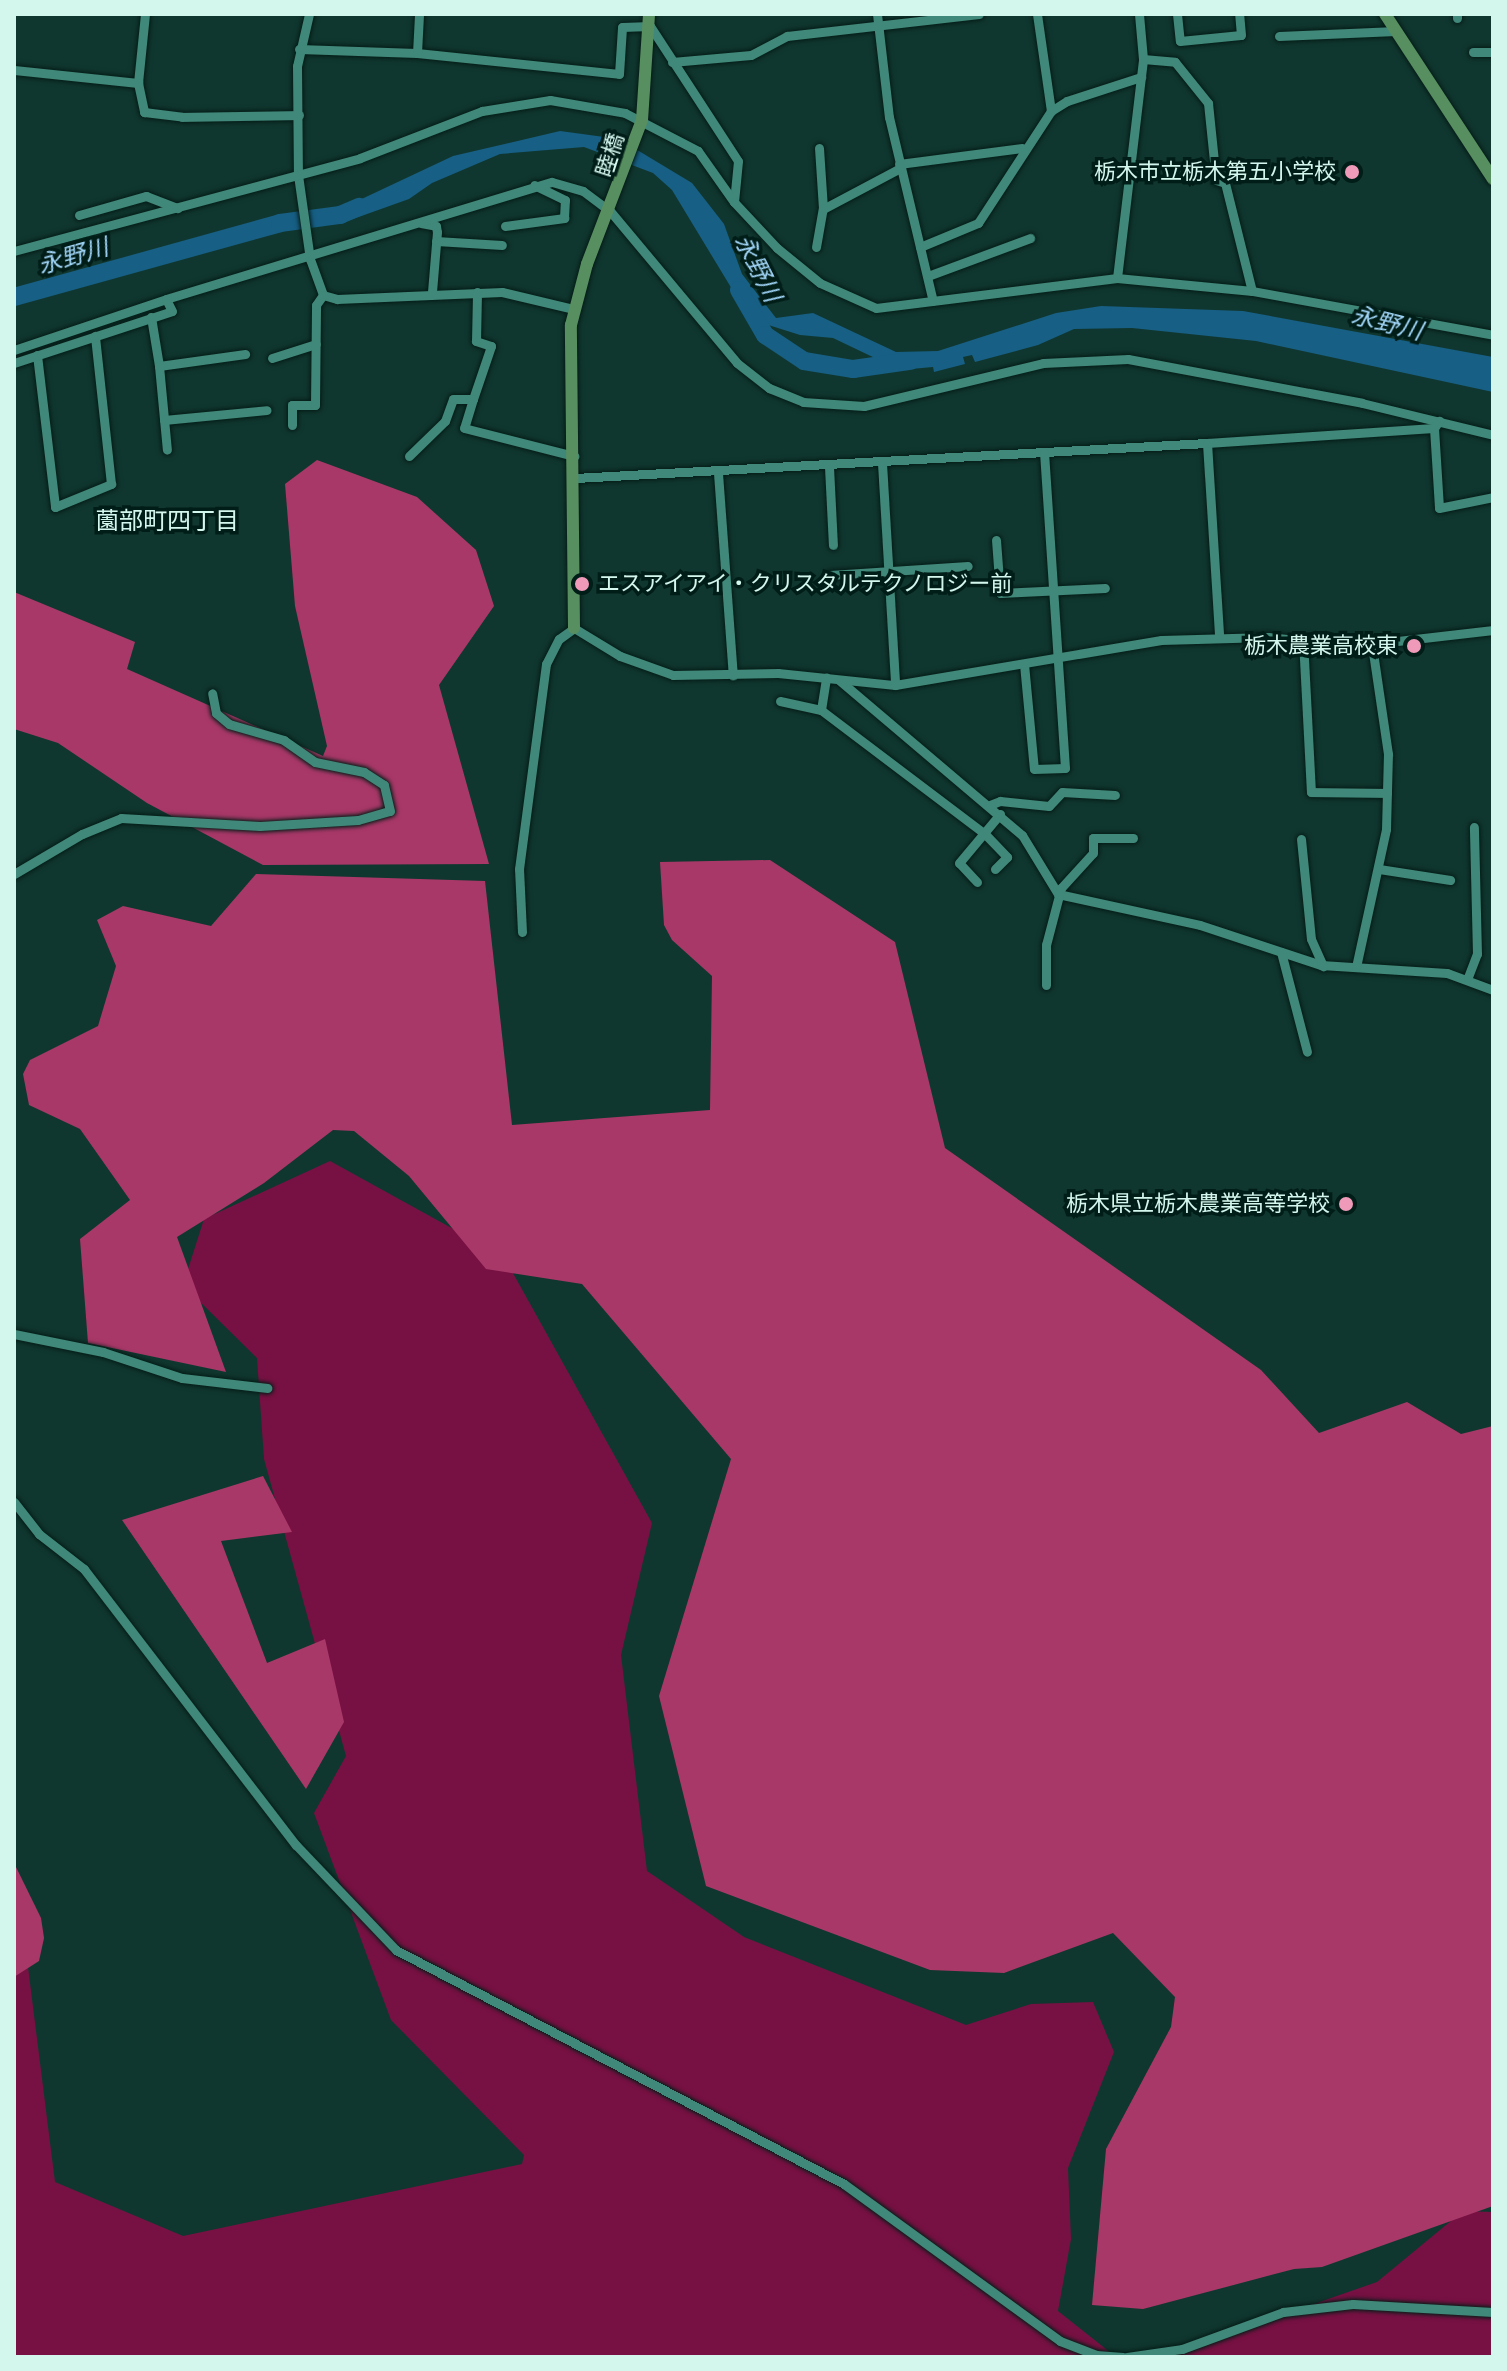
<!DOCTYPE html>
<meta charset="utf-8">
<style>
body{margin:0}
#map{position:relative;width:1507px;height:2371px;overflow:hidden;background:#10372f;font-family:Helvetica,"Noto Sans JP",sans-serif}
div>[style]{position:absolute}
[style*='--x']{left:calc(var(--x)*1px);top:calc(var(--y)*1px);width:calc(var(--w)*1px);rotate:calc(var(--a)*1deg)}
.green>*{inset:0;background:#771143}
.forest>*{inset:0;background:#a83868}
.water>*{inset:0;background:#175f85}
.river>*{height:18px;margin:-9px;padding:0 9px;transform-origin:9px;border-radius:9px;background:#175f85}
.roads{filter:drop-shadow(0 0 2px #051c17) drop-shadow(0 0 2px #051c17)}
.street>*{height:9px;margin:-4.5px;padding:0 4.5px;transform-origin:4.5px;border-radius:4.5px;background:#408879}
.secondary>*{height:12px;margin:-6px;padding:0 6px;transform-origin:6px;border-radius:6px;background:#588f60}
.dots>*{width:22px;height:22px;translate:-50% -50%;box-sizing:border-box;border:4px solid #001d17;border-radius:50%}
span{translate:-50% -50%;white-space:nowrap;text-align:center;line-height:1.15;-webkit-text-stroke:7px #001d17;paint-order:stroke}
.street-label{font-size:22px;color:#d3f6ed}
.poi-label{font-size:22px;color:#d3f6ed}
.right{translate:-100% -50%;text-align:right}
.left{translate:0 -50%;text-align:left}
.water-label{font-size:24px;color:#a1d6f9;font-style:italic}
.neighbourhood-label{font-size:24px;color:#d3f6ed}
.frame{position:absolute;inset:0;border:16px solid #d3f6ed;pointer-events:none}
</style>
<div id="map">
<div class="green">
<div style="clip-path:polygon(330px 1161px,504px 1257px,652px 1523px,621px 1655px,647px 1871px,744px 1937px,966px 2025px,1031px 2004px,1093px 2002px,1114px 2052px,1068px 2168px,1071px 2239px,1058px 2311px,1116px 2357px,14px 2357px,14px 1975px,28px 1967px,55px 2182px,183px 2236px,522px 2164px,524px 2155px,391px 2020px,314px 1813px,346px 1756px,264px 1459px,257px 1358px,183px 1285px,204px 1219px)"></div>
<div style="clip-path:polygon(1463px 2211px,1493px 2212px,1493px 2357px,1161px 2357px,1377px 2282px)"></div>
</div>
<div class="forest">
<div style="clip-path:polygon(317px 460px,417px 497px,476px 550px,494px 606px,439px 685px,489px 864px,263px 865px,147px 803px,58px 743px,14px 729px,14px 592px,135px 642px,127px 669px,323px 756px,327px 746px,295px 606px,285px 484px)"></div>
<div style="clip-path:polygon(770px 860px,895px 942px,945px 1148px,1261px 1370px,1319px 1433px,1407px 1402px,1461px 1434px,1493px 1426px,1493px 2206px,1322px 2267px,1294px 2269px,1143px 2309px,1092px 2305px,1106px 2149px,1171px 2027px,1175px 1997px,1113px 1933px,1004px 1973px,930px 1970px,706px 1886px,659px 1696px,731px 1459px,582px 1284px,486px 1269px,409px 1176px,354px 1131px,333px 1130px,264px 1183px,177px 1237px,226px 1372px,88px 1343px,80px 1239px,130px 1200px,80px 1129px,29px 1105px,23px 1074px,30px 1060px,98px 1026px,116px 966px,97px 920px,123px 906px,211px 926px,256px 874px,485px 881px,512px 1125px,710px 1110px,712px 976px,672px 940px,664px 925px,660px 862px)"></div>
<div style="clip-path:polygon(263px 1476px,292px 1532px,221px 1541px,267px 1663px,325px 1639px,344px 1722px,306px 1789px,122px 1520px)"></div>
<div style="clip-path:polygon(14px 1863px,41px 1918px,44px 1938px,39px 1961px,14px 1977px)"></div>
</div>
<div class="water">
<div style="clip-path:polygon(560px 131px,619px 139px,692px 183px,724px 224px,742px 274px,776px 318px,813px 313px,896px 352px,938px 351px,1056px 313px,1101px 306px,1243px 311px,1493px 357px,1493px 392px,1256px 341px,1132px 328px,1074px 329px,1038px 345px,975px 362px,972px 355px,963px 357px,965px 364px,934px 372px,933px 367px,900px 370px,833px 338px,800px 335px,759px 322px,738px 299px,672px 190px,653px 173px,584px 147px,500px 154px,432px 183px,409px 199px,339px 224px,334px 212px,453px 156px)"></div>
</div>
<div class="river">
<div style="--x:739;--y:290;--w:52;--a:60"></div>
<div style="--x:765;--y:335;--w:47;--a:33.7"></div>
<div style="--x:804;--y:361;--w:50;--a:9.3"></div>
<div style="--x:853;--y:369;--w:58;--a:-8"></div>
<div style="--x:14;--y:297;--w:276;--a:-15.5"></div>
<div style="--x:280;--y:223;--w:61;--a:-7.6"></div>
<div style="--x:340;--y:215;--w:21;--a:-23"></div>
</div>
<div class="roads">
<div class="street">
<div style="--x:145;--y:14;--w:69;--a:95.8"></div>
<div style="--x:138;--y:83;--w:30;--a:78"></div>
<div style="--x:144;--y:112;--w:38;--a:7"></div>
<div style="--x:182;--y:117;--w:117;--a:-1"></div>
<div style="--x:309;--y:14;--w:53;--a:103"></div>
<div style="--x:297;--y:66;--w:109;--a:89.5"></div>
<div style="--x:298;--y:175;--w:85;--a:81.9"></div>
<div style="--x:310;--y:259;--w:38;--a:70"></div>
<div style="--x:323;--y:295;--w:15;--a:16"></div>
<div style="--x:337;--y:299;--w:165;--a:-2.4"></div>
<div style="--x:502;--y:292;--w:74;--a:13.3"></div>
<div style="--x:877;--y:14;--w:104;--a:83.4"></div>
<div style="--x:889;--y:117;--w:189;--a:76.6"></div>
<div style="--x:1037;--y:14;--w:98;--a:81.8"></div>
<div style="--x:1177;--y:14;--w:27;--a:84"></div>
<div style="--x:1180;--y:41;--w:61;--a:-5.6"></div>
<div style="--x:1241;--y:35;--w:21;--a:-95"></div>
<div style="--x:1457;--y:14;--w:4;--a:90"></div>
<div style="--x:1279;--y:36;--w:117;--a:-2.4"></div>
<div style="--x:299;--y:49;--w:118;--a:1.9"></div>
<div style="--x:417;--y:53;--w:203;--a:5.9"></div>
<div style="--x:619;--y:74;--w:47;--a:-86.3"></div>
<div style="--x:622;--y:27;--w:28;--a:-2"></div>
<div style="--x:650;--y:26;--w:161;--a:56.9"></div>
<div style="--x:738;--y:161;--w:41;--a:95.6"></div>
<div style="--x:1473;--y:52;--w:20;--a:0"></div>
<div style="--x:417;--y:53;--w:39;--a:-87"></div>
<div style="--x:1143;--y:59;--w:32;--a:5"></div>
<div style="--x:1175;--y:62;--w:53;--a:51.2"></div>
<div style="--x:1208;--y:103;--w:77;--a:84.1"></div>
<div style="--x:1216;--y:180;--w:9;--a:18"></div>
<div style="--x:1225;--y:183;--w:111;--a:76"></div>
<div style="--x:672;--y:62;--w:79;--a:-5.1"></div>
<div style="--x:751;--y:55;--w:41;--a:-27.8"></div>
<div style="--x:787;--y:36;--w:193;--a:-6.5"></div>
<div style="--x:14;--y:70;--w:125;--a:6"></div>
<div style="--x:819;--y:148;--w:61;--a:86.2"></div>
<div style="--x:899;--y:164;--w:124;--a:-7.4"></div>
<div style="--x:79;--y:215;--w:70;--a:-15.8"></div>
<div style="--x:146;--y:196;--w:34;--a:21"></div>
<div style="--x:421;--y:223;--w:15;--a:11"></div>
<div style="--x:436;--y:226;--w:6;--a:81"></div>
<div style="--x:437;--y:232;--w:59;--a:94.8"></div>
<div style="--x:505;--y:226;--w:60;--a:-7.7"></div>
<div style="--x:564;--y:218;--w:18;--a:-87"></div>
<div style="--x:565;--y:200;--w:34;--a:-154"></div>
<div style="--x:436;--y:241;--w:66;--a:3.5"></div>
<div style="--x:816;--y:247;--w:39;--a:-80"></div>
<div style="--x:823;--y:209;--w:87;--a:-28"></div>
<div style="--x:920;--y:247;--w:63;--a:-22.5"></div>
<div style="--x:978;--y:223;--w:134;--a:-56.9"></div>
<div style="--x:1051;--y:111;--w:19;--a:-32"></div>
<div style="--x:1067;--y:101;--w:78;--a:-18"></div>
<div style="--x:14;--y:251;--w:358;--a:-15"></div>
<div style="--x:360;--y:158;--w:131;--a:-21.1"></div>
<div style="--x:482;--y:111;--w:69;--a:-9.2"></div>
<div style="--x:550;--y:100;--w:76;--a:9.8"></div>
<div style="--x:625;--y:113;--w:82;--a:27.5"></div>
<div style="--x:698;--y:151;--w:62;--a:54.8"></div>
<div style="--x:734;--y:202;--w:63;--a:46.9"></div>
<div style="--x:777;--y:248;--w:55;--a:39.1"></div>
<div style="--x:820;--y:283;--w:61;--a:24.1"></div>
<div style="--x:876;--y:308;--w:243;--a:-7.1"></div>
<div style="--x:1117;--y:278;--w:136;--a:5.5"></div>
<div style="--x:1252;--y:291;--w:245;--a:10.3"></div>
<div style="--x:928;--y:276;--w:109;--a:-20.4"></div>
<div style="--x:1117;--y:278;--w:221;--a:-83.2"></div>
<div style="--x:1143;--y:59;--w:45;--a:-95.1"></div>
<div style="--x:151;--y:317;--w:50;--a:80.7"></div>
<div style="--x:159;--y:366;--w:87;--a:-7.9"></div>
<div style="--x:14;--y:350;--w:160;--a:-18.5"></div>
<div style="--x:37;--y:355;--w:153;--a:83.2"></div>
<div style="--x:55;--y:507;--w:61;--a:-22.3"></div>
<div style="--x:111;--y:484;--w:149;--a:-96.2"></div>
<div style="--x:272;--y:358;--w:46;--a:-17.7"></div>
<div style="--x:14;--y:363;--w:166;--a:-18.2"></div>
<div style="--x:172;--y:311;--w:13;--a:-117"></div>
<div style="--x:166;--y:299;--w:403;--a:-16.9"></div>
<div style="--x:552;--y:182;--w:32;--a:16"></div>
<div style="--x:583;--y:191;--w:34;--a:37"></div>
<div style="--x:610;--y:211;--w:198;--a:50.1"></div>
<div style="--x:737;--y:363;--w:41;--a:38"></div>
<div style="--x:769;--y:388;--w:37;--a:22"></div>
<div style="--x:803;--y:402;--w:61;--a:3.8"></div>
<div style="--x:864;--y:406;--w:184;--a:-13.5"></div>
<div style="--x:1043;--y:363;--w:85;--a:-2.7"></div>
<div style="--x:1128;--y:359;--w:238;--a:10.6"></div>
<div style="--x:1362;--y:403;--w:135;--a:13.7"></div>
<div style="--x:159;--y:366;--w:84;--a:84.6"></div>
<div style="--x:473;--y:399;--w:56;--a:-71.2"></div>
<div style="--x:491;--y:346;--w:16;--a:-162"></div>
<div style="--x:476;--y:341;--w:49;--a:-88.8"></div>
<div style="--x:164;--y:420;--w:103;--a:-5.5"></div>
<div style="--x:292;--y:425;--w:20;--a:-90"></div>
<div style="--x:292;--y:405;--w:23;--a:0"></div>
<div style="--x:315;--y:405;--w:100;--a:-89.4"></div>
<div style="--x:316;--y:305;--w:12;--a:-55"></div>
<div style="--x:1434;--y:428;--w:80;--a:86.4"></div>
<div style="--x:1439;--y:508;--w:55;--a:-11.5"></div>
<div style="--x:1207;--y:443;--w:193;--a:86.4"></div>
<div style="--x:409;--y:456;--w:50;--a:-44.2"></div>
<div style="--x:445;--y:421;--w:23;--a:-70"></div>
<div style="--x:453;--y:399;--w:20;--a:0"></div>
<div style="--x:473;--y:399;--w:30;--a:107"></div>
<div style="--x:464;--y:428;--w:114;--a:14.3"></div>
<div style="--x:882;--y:463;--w:222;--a:86.6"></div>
<div style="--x:829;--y:467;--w:78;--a:87.1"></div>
<div style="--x:718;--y:473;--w:203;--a:85.8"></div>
<div style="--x:575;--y:478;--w:633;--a:-3.17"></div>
<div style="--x:1207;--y:443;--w:227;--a:-3.8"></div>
<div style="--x:1434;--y:428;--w:9;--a:-54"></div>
<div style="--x:996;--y:540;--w:53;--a:85.7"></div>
<div style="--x:1000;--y:593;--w:105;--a:-2.7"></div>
<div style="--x:830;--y:575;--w:138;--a:-3.7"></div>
<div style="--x:1303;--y:640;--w:152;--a:87"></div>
<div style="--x:1311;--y:792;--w:76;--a:0.8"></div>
<div style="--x:1024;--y:664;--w:105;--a:84.6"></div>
<div style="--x:1034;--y:769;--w:31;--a:-2"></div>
<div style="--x:1065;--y:768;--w:316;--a:-93.8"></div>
<div style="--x:839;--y:680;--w:240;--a:40.3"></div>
<div style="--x:1022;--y:835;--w:69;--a:58.6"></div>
<div style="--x:1058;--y:894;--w:145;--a:12.3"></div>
<div style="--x:1200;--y:925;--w:127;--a:18.3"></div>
<div style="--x:1321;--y:965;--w:126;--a:3.6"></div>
<div style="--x:1447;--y:973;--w:49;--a:20.3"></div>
<div style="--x:780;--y:701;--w:42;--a:12.4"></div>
<div style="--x:821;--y:710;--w:206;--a:37.1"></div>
<div style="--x:985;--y:834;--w:32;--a:46"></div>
<div style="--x:1007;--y:857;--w:17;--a:135"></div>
<div style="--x:821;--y:710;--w:33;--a:-81"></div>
<div style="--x:990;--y:805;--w:11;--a:-22"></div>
<div style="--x:1000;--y:801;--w:49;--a:5.8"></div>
<div style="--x:1049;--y:806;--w:19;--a:-47"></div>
<div style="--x:1062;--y:792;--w:53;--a:3.2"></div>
<div style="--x:1301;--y:839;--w:100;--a:84.3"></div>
<div style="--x:1311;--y:939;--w:30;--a:66"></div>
<div style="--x:1379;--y:869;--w:72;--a:8.8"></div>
<div style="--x:14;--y:874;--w:79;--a:-30.5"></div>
<div style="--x:82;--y:834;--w:42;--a:-22.3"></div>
<div style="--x:121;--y:818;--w:139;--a:3.3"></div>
<div style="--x:260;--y:826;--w:98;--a:-3.5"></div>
<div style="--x:358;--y:820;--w:33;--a:-16"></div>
<div style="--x:390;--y:811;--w:27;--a:-103"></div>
<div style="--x:384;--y:785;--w:24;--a:-147"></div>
<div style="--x:364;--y:772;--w:50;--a:-168.5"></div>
<div style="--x:315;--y:762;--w:38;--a:-145"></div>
<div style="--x:284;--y:740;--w:57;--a:-163.8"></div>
<div style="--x:229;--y:724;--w:17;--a:-140"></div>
<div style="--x:216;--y:713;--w:20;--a:-101"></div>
<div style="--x:977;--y:882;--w:26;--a:-133"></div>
<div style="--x:959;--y:863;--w:64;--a:-50.1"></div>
<div style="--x:522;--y:932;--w:63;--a:-92.7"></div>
<div style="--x:519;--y:869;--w:207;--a:-82.5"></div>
<div style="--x:546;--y:664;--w:28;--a:-63"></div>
<div style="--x:559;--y:639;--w:19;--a:-36"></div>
<div style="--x:574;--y:628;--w:54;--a:31.3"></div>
<div style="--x:620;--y:656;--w:56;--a:19.7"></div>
<div style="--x:673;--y:675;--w:105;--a:-1.1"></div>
<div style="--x:778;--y:673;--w:118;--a:5.9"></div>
<div style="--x:895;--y:685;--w:270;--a:-9.6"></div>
<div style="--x:1161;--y:640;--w:107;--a:-1.6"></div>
<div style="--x:1268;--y:637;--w:86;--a:6"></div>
<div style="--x:1354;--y:646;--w:140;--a:-6.6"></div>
<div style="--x:1281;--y:952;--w:103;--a:75.4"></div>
<div style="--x:1356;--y:967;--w:141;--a:-77.7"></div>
<div style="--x:1386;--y:829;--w:75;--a:-88.5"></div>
<div style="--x:1388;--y:754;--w:109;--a:-98.4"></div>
<div style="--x:1468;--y:977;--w:25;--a:-69"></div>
<div style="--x:1477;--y:954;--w:127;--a:-91.4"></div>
<div style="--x:1046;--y:985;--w:40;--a:-90"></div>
<div style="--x:1046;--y:945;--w:59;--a:-75.3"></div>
<div style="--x:1061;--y:888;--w:47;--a:-47.6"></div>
<div style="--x:1093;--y:853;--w:15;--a:-90"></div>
<div style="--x:1093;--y:838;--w:40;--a:0"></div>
<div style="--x:14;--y:1334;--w:91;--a:11.4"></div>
<div style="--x:103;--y:1352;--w:83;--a:18.2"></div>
<div style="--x:182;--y:1378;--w:86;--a:6.7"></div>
<div style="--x:14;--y:1502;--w:41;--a:52"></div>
<div style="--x:39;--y:1534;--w:57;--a:37.9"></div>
<div style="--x:84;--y:1569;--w:348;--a:52.5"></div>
<div style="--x:296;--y:1845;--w:145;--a:46.4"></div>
<div style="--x:396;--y:1950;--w:505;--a:27.58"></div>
<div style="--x:844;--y:2184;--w:267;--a:36"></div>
<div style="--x:1060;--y:2341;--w:39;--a:21"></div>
<div style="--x:1096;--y:2355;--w:27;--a:4"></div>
<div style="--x:1127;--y:2357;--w:56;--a:-8.3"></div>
<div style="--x:1182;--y:2349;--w:108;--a:-20.1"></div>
<div style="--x:1283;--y:2312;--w:70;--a:-6.5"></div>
<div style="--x:1353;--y:2304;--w:140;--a:3.3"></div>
</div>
<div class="secondary">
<div style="--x:1385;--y:14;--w:197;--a:56.8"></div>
<div style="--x:574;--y:628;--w:303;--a:-90.6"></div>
<div style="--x:571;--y:325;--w:63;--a:-75.3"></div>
<div style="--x:587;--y:264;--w:154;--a:-69.1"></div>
<div style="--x:642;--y:120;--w:106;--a:-86.2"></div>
</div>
</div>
<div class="dots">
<div style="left:1352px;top:172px;background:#ef9ab8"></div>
<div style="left:582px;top:584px;background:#ef9ab8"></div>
<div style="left:1414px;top:646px;background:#ef9ab8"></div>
<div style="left:1346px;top:1204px;background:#ef9ab8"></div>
</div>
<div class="street-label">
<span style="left:610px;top:155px;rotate:-72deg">睦橋</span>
</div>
<div class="poi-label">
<span class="right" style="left:1336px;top:172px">栃木市立栃木第五小学校</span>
<span class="left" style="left:598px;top:584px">エスアイアイ・クリスタルテクノロジー前</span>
<span class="right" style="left:1398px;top:646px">栃木農業高校東</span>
<span class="right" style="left:1330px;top:1204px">栃木県立栃木農業高等学校</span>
</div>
<div class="water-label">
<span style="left:73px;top:256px;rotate:-16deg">永野川</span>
<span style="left:758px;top:268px;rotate:63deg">永野川</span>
<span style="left:1387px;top:323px;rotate:14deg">永野川</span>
</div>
<div class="neighbourhood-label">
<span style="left:167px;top:521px">薗部町四丁目</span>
</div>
<div class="frame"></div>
</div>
